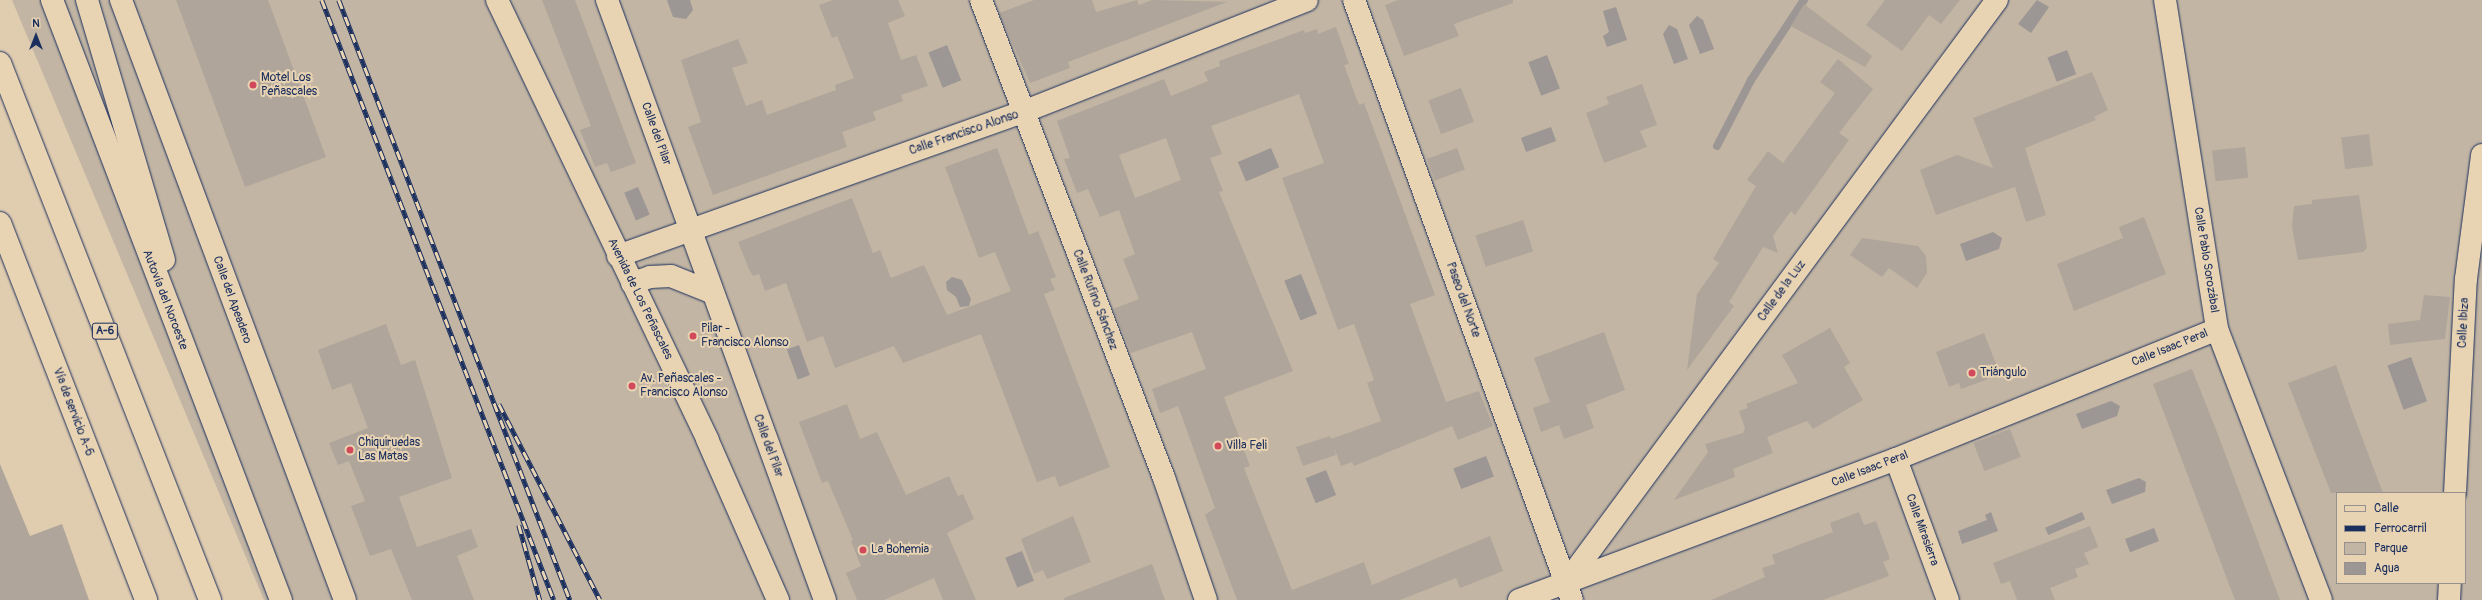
<!DOCTYPE html>
<meta charset="utf-8">
<style>
body{margin:0}
#map{position:relative;width:2482px;height:600px;overflow:hidden;background:#e0ccaf;font-family:Pangolin,sans-serif}
div>[style]{position:absolute}
[style*='--x']{left:calc(var(--x)*1px);top:calc(var(--y)*1px);width:calc(var(--w)*1px);rotate:calc(var(--a)*1deg)}
.green>*{inset:0;background:#c2b5a3}
.water>*{inset:0;background:#9c9694;transform-origin:0 0}
.stream>*{height:8px;margin:-4px;padding:0 4px;transform-origin:4px;border-radius:4px;background:#9c9694}
.building>*{inset:0;background:#afa59a;transform-origin:0 0}
.roads{filter:drop-shadow(0 0 1px #1b2f5e) drop-shadow(0 0 1px #1b2f5e)}
.minor>*{height:22px;margin:-11px;padding:0 11px;transform-origin:11px;border-radius:11px;background:#e8d3b2}
.tertiary>*{height:22px;margin:-11px;padding:0 11px;transform-origin:11px;border-radius:11px;background:#e8d3b2}
.motorway>*{height:22px;margin:-11px;padding:0 11px;transform-origin:11px;border-radius:11px;background:#e8d3b2}
.rail>*{height:4.5px;margin-top:-2.25px;transform-origin:0;background:repeating-linear-gradient(90deg,#e8d3b2 0 9px,#1b2f5e 0 18px);box-sizing:border-box;border-block:1px solid #1b2f5e}
.dots>*{width:11px;height:11px;translate:-50% -50%;box-sizing:border-box;border:2px solid #e8d3b2;border-radius:50%}
span{translate:-50% -50%;white-space:nowrap;text-align:center;line-height:1.15;-webkit-text-stroke:4px #e8d3b2;paint-order:stroke}
.shield-label span{padding:1px 3px;background:#e8d3b2;border:1px solid;border-radius:3px;-webkit-text-stroke-width:0}
.shield-label{font-size:11px;color:#1b2f5e;font-weight:700}
.poi-label{font-size:12px;color:#1b2f5e}
.left{translate:0 -50%;text-align:left}
.street-label{font-size:12px;color:#1b2f5e}
.legend{position:absolute;left:2336px;top:492px;width:130px;height:92px;box-sizing:border-box;background:#e8d3b2;border:1px solid #969190;margin:0;padding:5px 7px;list-style:none;font-size:12px;color:#1b2f5e}
.legend li{display:flex;align-items:center;gap:8px;height:20px}
.legend b{width:20px;border:1px solid #969190}
.north{position:absolute;left:16px;top:16px;width:40px;height:40px;-webkit-text-stroke:3px #e8d3b2;paint-order:stroke;rotate:0deg;font-size:11px;font-weight:700;line-height:16px;text-align:center;color:#1b2f5e}
.north::after{content:'';display:block;margin:auto;width:14px;height:18px;background:#1b2f5e;clip-path:polygon(50% 0,100% 100%,50% 72%,0 100%)}
</style>
<div id="map">
<div class="green">
<div style="clip-path:polygon(evenodd,12px 0,2482px 0,2482px 600px,264px 600px,12px 0,2337px 493px,2465px 493px,2465px 583px,2337px 583px,2337px 493px)"></div>
</div>
<div class="water">
<div style="clip-path:polygon(667px 0,690px 0,693px 10px,686px 19px,673px 17px)"></div>
<div style="clip-path:polygon(2037px 0,2049px 7px,2031px 33px,2018px 24px)"></div>
<div style="clip-path:polygon(1616px 7px,1627px 40px,1607px 47px,1603px 36px,1609px 32px,1603px 11px)"></div>
<div style="clip-path:polygon(1697px 16px,1703px 20px,1714px 49px,1700px 54px,1689px 25px)"></div>
<div style="clip-path:polygon(1669px 25px,1677px 29px,1688px 59px,1674px 64px,1663px 34px)"></div>
<div style="left:947px;top:45px;width:38px;height:20px;rotate:68deg"></div>
<div style="left:2067px;top:50px;width:26px;height:21px;rotate:69deg"></div>
<div style="left:1547px;top:55px;width:36px;height:20px;rotate:69deg"></div>
<div style="left:1551px;top:127px;width:15px;height:32px;rotate:70deg"></div>
<div style="left:1271px;top:148px;width:21px;height:36px;rotate:67deg"></div>
<div style="left:638px;top:187px;width:30px;height:15px;rotate:67deg"></div>
<div style="clip-path:polygon(1993px 232px,2002px 238px,1999px 249px,1966px 261px,1960px 244px)"></div>
<div style="left:1301px;top:274px;width:43px;height:18px;rotate:68deg"></div>
<div style="clip-path:polygon(952px 277px,962px 280px,971px 299px,969px 306px,960px 307px,956px 297px,947px 290px,946px 282px)"></div>
<div style="left:799px;top:345px;width:32px;height:13px;rotate:70deg"></div>
<div style="left:2411px;top:357px;width:47px;height:25px;rotate:70deg"></div>
<div style="clip-path:polygon(2111px 401px,2120px 406px,2117px 416px,2082px 429px,2076px 414px)"></div>
<div style="left:1486px;top:456px;width:22px;height:35px;rotate:69deg"></div>
<div style="left:1326px;top:470px;width:27px;height:22px;rotate:68deg"></div>
<div style="clip-path:polygon(2139px 478px,2146px 482px,2145px 492px,2112px 504px,2106px 490px)"></div>
<div style="clip-path:polygon(1991px 512px,1998px 531px,1962px 544px,1958px 531px,1987px 520px,1985px 515px)"></div>
<div style="left:2082px;top:512px;width:8px;height:40px;rotate:67deg"></div>
<div style="left:2154px;top:528px;width:14px;height:31px;rotate:69deg"></div>
<div style="left:1022px;top:551px;width:32px;height:18px;rotate:68deg"></div>
</div>
<div class="stream">
<div style="--x:1717;--y:146;--w:74;--a:-62.7"></div>
<div style="--x:1751;--y:80;--w:96;--a:-56.5"></div>
</div>
<div class="building">
<div style="clip-path:polygon(176px 0,268px 0,326px 157px,245px 187px)"></div>
<div style="clip-path:polygon(542px 0,575px 0,636px 163px,611px 172px,607px 163px,595px 167px,580px 130px,591px 126px)"></div>
<div style="clip-path:polygon(833px 0,898px 0,905px 16px,888px 23px,901px 60px,916px 55px,928px 86px,901px 95px,903px 101px,873px 112px,876px 120px,842px 132px,847px 147px,713px 195px,688px 127px,701px 122px,681px 60px,738px 39px,748px 63px,732px 68px,746px 106px,762px 100px,767px 115px,836px 90px,835px 85px,854px 78px,837px 36px,832px 38px,819px 5px)"></div>
<div style="clip-path:polygon(1034px 0,1092px 0,1096px 12px,1137px 0,1139px 5px,1152px 0,1227px 2px,1068px 62px,1070px 68px,1030px 83px,999px 13px)"></div>
<div style="clip-path:polygon(1398px 0,1513px 0,1513px 3px,1454px 24px,1459px 36px,1404px 56px,1385px 5px)"></div>
<div style="clip-path:polygon(1885px 0,1960px 0,1941px 24px,1929px 15px,1902px 51px,1866px 25px)"></div>
<div style="clip-path:polygon(1804px 4px,1872px 56px,1865px 67px,1791px 26px)"></div>
<div style="clip-path:polygon(evenodd,1336px 27px,1349px 64px,1344px 65px,1359px 105px,1364px 103px,1435px 295px,1410px 304px,1446px 402px,1479px 391px,1493px 426px,1458px 440px,1452px 426px,1354px 466px,1352px 462px,1341px 466px,1334px 447px,1336px 455px,1303px 466px,1296px 447px,1330px 436px,1331px 439px,1381px 421px,1367px 383px,1374px 380px,1354px 324px,1338px 330px,1282px 178px,1324px 163px,1299px 94px,1211px 126px,1222px 154px,1210px 158px,1223px 191px,1219px 192px,1293px 371px,1224px 397px,1250px 466px,1244px 468px,1292px 590px,1364px 562px,1372px 585px,1490px 536px,1503px 571px,1460px 588px,1456px 578px,1400px 600px,1237px 600px,1205px 515px,1215px 508px,1178px 406px,1160px 413px,1152px 389px,1206px 369px,1192px 332px,1131px 353px,1113px 309px,1139px 299px,1123px 259px,1135px 254px,1119px 210px,1100px 217px,1088px 189px,1077px 193px,1064px 159px,1070px 158px,1057px 121px,1164px 79px,1171px 96px,1208px 81px,1204px 72px,1220px 66px,1219px 61px,1304px 30px,1305px 33px,1317px 29px,1318px 34px,1336px 27px,1166px 138px,1181px 180px,1135px 198px,1119px 155px,1166px 138px)"></div>
<div style="clip-path:polygon(1838px 59px,1873px 89px,1839px 133px,1849px 140px,1795px 215px,1791px 211px,1773px 236px,1778px 253px,1763px 247px,1729px 302px,1734px 306px,1687px 370px,1697px 294px,1719px 263px,1713px 259px,1756px 186px,1747px 180px,1768px 151px,1783px 163px,1835px 93px,1820px 82px)"></div>
<div style="clip-path:polygon(2092px 72px,2108px 110px,2094px 117px,2096px 120px,2025px 148px,2046px 215px,2026px 222px,2015px 187px,1936px 215px,1920px 170px,1957px 155px,1993px 168px,1973px 118px)"></div>
<div style="clip-path:polygon(1642px 84px,1657px 125px,1640px 131px,1647px 147px,1604px 163px,1586px 113px,1609px 104px,1606px 97px)"></div>
<div style="left:1461px;top:88px;width:36px;height:35px;rotate:69deg"></div>
<div style="left:2369px;top:134px;width:32px;height:28px;rotate:83deg"></div>
<div style="left:2245px;top:147px;width:31px;height:33px;rotate:84deg"></div>
<div style="clip-path:polygon(997px 148px,1029px 235px,1038px 231px,1056px 277px,1050px 279px,1055px 290px,1044px 294px,1110px 467px,1059px 487px,1055px 476px,1037px 482px,981px 334px,903px 363px,894px 346px,835px 368px,823px 336px,807px 342px,786px 283px,765px 291px,759px 274px,753px 276px,749px 269px,738px 242px,852px 198px,873px 253px,880px 250px,891px 278px,924px 265px,947px 315px,1011px 291px,995px 252px,979px 258px,945px 167px)"></div>
<div style="left:1457px;top:148px;width:23px;height:32px;rotate:70deg"></div>
<div style="clip-path:polygon(2359px 195px,2367px 248px,2363px 252px,2298px 260px,2292px 227px,2294px 206px,2312px 204px,2312px 200px)"></div>
<div style="clip-path:polygon(2144px 217px,2166px 274px,2074px 311px,2057px 264px,2123px 238px,2119px 227px)"></div>
<div style="left:1523px;top:220px;width:33px;height:50px;rotate:72deg"></div>
<div style="clip-path:polygon(1862px 238px,1918px 246px,1926px 256px,1927px 273px,1917px 288px,1889px 268px,1882px 277px,1850px 255px)"></div>
<div style="clip-path:polygon(2424px 295px,2450px 297px,2445px 339px,2390px 345px,2388px 324px,2420px 320px)"></div>
<div style="clip-path:polygon(386px 324px,401px 365px,415px 360px,452px 478px,399px 497px,417px 547px,471px 529px,478px 547px,457px 556px,474px 600px,412px 600px,391px 549px,370px 556px,351px 506px,365px 501px,349px 461px,338px 465px,329px 443px,368px 428px,351px 383px,332px 390px,318px 350px)"></div>
<div style="clip-path:polygon(1830px 328px,1850px 363px,1844px 367px,1863px 400px,1813px 429px,1807px 421px,1767px 437px,1773px 453px,1733px 469px,1735px 477px,1674px 500px,1708px 452px,1705px 444px,1743px 433px,1745px 428px,1739px 411px,1748px 408px,1746px 404px,1798px 383px,1782px 355px)"></div>
<div style="clip-path:polygon(1604px 332px,1625px 390px,1586px 405px,1594px 428px,1564px 439px,1559px 425px,1541px 432px,1533px 408px,1550px 402px,1534px 358px)"></div>
<div style="clip-path:polygon(1984px 333px,1998px 369px,1986px 373px,1988px 379px,1961px 389px,1959px 383px,1949px 387px,1936px 352px)"></div>
<div style="clip-path:polygon(2336px 365px,2351px 408px,2383px 493px,2331px 493px,2288px 383px)"></div>
<div style="clip-path:polygon(2192px 369px,2220px 440px,2280px 600px,2235px 600px,2153px 384px)"></div>
<div style="clip-path:polygon(847px 404px,860px 439px,877px 432px,906px 495px,949px 476px,958px 496px,963px 494px,974px 519px,947px 533px,976px 600px,943px 600px,934px 578px,884px 600px,857px 600px,846px 573px,861px 566px,851px 541px,853px 540px,828px 481px,822px 483px,799px 422px)"></div>
<div style="left:2010px;top:429px;width:30px;height:39px;rotate:69deg"></div>
<div style="clip-path:polygon(0 464px,30px 536px,62px 524px,89px 600px,0 600px)"></div>
<div style="clip-path:polygon(1859px 512px,1864px 525px,1876px 521px,1890px 559px,1883px 562px,1889px 576px,1823px 600px,1711px 600px,1765px 577px,1762px 568px,1775px 564px,1772px 555px,1833px 532px,1830px 523px)"></div>
<div style="clip-path:polygon(1073px 516px,1091px 562px,1047px 579px,1043px 570px,1034px 574px,1021px 539px)"></div>
<div style="clip-path:polygon(2090px 526px,2098px 547px,2084px 553px,2089px 564px,2075px 569px,2078px 577px,2050px 588px,2055px 600px,2017px 600px,2010px 581px,2001px 584px,1993px 563px)"></div>
<div style="clip-path:polygon(1152px 564px,1165px 600px,1064px 600px,1064px 598px)"></div>
</div>
<div class="roads">
<div class="minor">
<div style="--x:497;--y:0;--w:487;--a:64.4"></div>
<div style="--x:707;--y:439;--w:176;--a:66.2"></div>
<div style="--x:607;--y:0;--w:638;--a:70.03"></div>
<div style="--x:981;--y:0;--w:512;--a:69.05"></div>
<div style="--x:1164;--y:478;--w:129;--a:71"></div>
<div style="--x:1354;--y:0;--w:638;--a:70.03"></div>
<div style="--x:2165;--y:0;--w:333;--a:81"></div>
<div style="--x:2217;--y:329;--w:290;--a:69"></div>
<div style="--x:618;--y:256;--w:430;--a:-19.6"></div>
<div style="--x:1023;--y:112;--w:305;--a:-21.5"></div>
<div style="--x:632;--y:283;--w:19;--a:-18"></div>
<div style="--x:650;--y:277;--w:21;--a:-3"></div>
<div style="--x:671;--y:276;--w:43;--a:21.8"></div>
<div style="--x:1896;--y:459;--w:150;--a:69.8"></div>
<div style="--x:2455;--y:493;--w:214;--a:-87.1"></div>
<div style="--x:2466;--y:279;--w:125;--a:-82.6"></div>
<div style="--x:1566;--y:583;--w:725;--a:-53.53"></div>
<div style="--x:1519;--y:600;--w:403;--a:-20.5"></div>
<div style="--x:1896;--y:459;--w:346;--a:-22"></div>
<div style="--x:2449;--y:600;--w:17;--a:-87"></div>
</div>
<div class="tertiary">
<div style="--x:121;--y:0;--w:640;--a:69.53"></div>
<div style="--x:0;--y:223;--w:404;--a:68.8"></div>
</div>
<div class="motorway">
<div style="--x:52;--y:0;--w:642;--a:69.11"></div>
<div style="--x:87;--y:0;--w:271;--a:73.5"></div>
<div style="--x:0;--y:63;--w:577;--a:68.64"></div>
</div>
</div>
<div class="rail">
<div style="--x:322;--y:0;--w:643;--a:68.86"></div>
<div style="--x:339;--y:0;--w:643;--a:68.94"></div>
<div style="--x:499;--y:404;--w:220;--a:62.7"></div>
<div style="--x:519;--y:525;--w:78;--a:74.4"></div>
</div>
<div class="dots">
<div style="left:253px;top:85px;background:#d1495b"></div>
<div style="left:693px;top:336px;background:#d1495b"></div>
<div style="left:1972px;top:373px;background:#d1495b"></div>
<div style="left:632px;top:386px;background:#d1495b"></div>
<div style="left:1218px;top:446px;background:#d1495b"></div>
<div style="left:350px;top:450px;background:#d1495b"></div>
<div style="left:863px;top:550px;background:#d1495b"></div>
</div>
<div class="shield-label">
<span style="left:105px;top:331px">A-6</span>
</div>
<div class="poi-label">
<span class="left" style="left:261px;top:85px">Motel Los<br>Peñascales</span>
<span class="left" style="left:701px;top:336px">Pilar -<br>Francisco Alonso</span>
<span class="left" style="left:1980px;top:373px">Triángulo</span>
<span class="left" style="left:640px;top:386px">Av. Peñascales -<br>Francisco Alonso</span>
<span class="left" style="left:358px;top:450px">Chiquiruedas<br>Las Matas</span>
<span class="left" style="left:1226px;top:446px">Villa Feli</span>
<span class="left" style="left:871px;top:550px">La Bohemia</span>
</div>
<div class="street-label">
<span style="left:964px;top:133px;rotate:-19deg">Calle Francisco Alonso</span>
<span style="left:656px;top:134px;rotate:70deg">Calle del Pilar</span>
<span style="left:2206px;top:260px;rotate:81deg">Calle Pablo Sorozábal</span>
<span style="left:1782px;top:291px;rotate:-54deg">Calle de la Luz</span>
<span style="left:640px;top:299px;rotate:64deg">Avenida de Los Peñascales</span>
<span style="left:165px;top:300px;rotate:69deg">Autovía del Noroeste</span>
<span style="left:232px;top:300px;rotate:70deg">Calle del Apeadero</span>
<span style="left:1095px;top:300px;rotate:69deg">Calle Rufino Sánchez</span>
<span style="left:1463px;top:300px;rotate:70deg">Paseo del Norte</span>
<span style="left:2464px;top:323px;rotate:-87deg">Calle Ibiza</span>
<span style="left:2170px;top:348px;rotate:-22deg">Calle Isaac Peral</span>
<span style="left:73px;top:412px;rotate:69deg">Vía de servicio A-6</span>
<span style="left:768px;top:446px;rotate:70deg">Calle del Pilar</span>
<span style="left:1870px;top:469px;rotate:-21deg">Calle Isaac Peral</span>
<span style="left:1922px;top:530px;rotate:70deg">Calle Mirasierra</span>
</div>
<ul class="legend">
<li><b style="height:5px;background:#e8d3b2"></b>Calle</li>
<li><b style="height:5px;background:#1b2f5e"></b>Ferrocarril</li>
<li><b style="height:11px;background:#c2b5a3"></b>Parque</li>
<li><b style="height:11px;background:#9c9694"></b>Agua</li>
</ul>
<div class="north">N</div>
</div>
